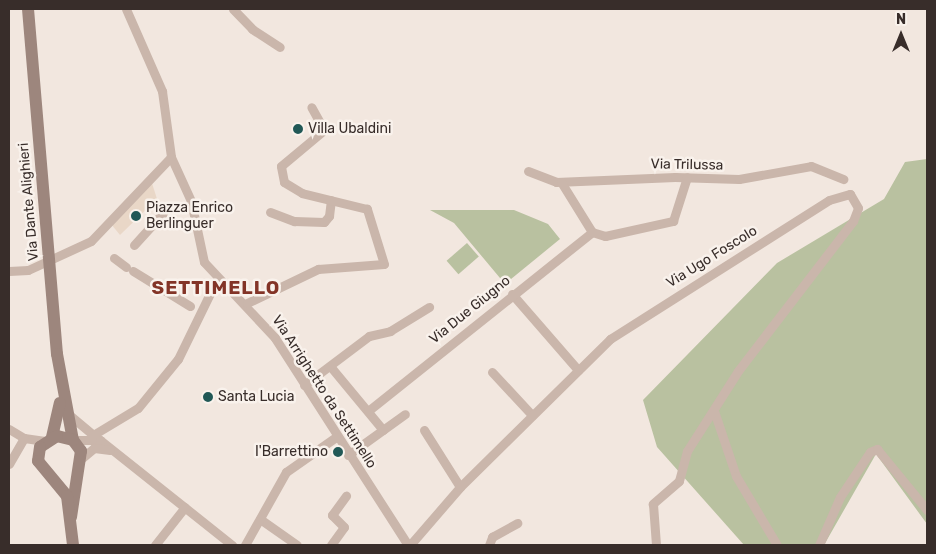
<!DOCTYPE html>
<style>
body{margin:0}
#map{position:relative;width:936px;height:554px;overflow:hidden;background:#f2e7df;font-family:Rubik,sans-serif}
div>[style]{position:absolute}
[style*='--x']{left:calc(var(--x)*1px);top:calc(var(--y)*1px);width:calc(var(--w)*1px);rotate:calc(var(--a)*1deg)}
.green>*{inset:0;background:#b9c1a0;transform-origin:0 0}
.plaza>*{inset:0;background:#e9d7c7}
.street>*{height:9px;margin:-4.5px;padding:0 4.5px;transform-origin:4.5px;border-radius:4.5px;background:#cab6ab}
.secondary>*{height:12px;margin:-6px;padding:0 6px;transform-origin:6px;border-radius:6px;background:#9d867d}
.dots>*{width:14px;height:14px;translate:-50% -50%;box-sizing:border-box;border:2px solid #f9f2ec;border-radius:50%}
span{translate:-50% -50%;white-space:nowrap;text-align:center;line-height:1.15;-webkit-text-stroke:5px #f9f2ec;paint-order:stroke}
.poi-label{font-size:14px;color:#382d2a}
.left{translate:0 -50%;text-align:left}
.right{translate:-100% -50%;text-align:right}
.street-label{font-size:14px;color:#382d2a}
.district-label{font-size:19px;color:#833427;font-weight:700;letter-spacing:1px}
.frame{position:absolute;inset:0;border:10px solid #382d2a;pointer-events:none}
.north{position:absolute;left:876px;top:10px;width:50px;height:50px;-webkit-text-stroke:4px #f9f2ec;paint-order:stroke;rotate:0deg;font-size:14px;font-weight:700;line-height:20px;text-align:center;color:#382d2a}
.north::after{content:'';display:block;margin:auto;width:18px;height:22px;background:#382d2a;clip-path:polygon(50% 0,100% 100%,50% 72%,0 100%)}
</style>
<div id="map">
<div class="green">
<div style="clip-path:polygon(927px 159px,927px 524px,876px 454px,824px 545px,744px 545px,657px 447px,643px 400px,777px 263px,884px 199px,905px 162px)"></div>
<div style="clip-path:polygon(430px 210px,514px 210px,548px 224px,560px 239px,505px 284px,454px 223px)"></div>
<div style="left:467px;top:243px;width:18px;height:27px;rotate:49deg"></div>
</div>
<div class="plaza">
<div style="clip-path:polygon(151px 180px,157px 199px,120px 235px,111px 224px)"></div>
</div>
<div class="street">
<div style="--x:126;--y:9;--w:90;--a:66.3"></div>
<div style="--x:162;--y:91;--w:67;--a:82.2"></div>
<div style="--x:171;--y:157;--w:48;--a:65.6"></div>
<div style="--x:191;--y:201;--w:62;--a:78"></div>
<div style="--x:204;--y:262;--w:104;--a:46.9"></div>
<div style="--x:275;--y:338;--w:246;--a:57.3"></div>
<div style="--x:233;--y:9;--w:28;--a:46"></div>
<div style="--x:252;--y:29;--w:33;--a:33"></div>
<div style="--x:528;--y:171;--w:30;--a:21"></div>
<div style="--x:556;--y:182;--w:119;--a:-2.4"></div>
<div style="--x:675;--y:177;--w:64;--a:1.8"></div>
<div style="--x:739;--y:179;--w:73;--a:-10.2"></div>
<div style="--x:811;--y:166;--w:35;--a:22"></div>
<div style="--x:561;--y:182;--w:59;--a:58.2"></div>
<div style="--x:270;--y:212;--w:26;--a:21"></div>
<div style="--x:294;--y:221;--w:30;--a:2"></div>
<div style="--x:324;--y:222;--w:8;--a:-50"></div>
<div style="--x:329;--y:216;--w:16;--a:-83"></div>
<div style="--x:134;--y:245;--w:43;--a:-47.8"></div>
<div style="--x:114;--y:258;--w:15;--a:37"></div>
<div style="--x:9;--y:271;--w:19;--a:-3"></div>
<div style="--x:28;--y:270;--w:69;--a:-24.7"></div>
<div style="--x:91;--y:241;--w:116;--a:-46.4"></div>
<div style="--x:133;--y:271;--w:67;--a:31.6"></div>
<div style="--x:512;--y:294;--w:101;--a:49"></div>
<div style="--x:247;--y:303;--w:79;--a:-25.6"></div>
<div style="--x:318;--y:269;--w:66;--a:-4.3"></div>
<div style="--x:384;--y:264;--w:58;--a:-107.2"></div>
<div style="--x:367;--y:209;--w:67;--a:-166.2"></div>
<div style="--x:302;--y:193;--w:21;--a:-149"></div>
<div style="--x:284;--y:182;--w:16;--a:-101"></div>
<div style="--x:281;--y:166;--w:56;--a:-39.9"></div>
<div style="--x:324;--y:130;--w:26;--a:-119"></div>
<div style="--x:330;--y:366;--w:83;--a:50.4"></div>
<div style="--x:492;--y:372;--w:59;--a:47.1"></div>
<div style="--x:304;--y:385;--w:81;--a:-37"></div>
<div style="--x:369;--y:336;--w:22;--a:-13"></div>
<div style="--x:390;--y:331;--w:46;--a:-31.6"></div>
<div style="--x:368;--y:411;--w:287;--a:-38.6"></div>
<div style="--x:592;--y:232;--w:14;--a:17"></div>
<div style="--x:605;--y:236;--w:70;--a:-12.4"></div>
<div style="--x:673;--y:221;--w:46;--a:-72.3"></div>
<div style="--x:714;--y:411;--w:69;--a:71.3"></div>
<div style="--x:736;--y:476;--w:80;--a:59.3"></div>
<div style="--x:67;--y:413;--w:39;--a:40"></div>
<div style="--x:9;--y:429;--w:17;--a:31"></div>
<div style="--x:24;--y:438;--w:21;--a:8"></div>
<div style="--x:424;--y:430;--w:67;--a:57.7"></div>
<div style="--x:93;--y:435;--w:52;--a:-31"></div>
<div style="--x:138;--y:408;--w:63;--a:-50.8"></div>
<div style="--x:178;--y:359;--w:89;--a:-64"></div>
<div style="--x:73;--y:440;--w:27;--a:0"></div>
<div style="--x:100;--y:440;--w:169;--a:38.5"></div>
<div style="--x:348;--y:455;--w:70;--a:-35.7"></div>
<div style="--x:82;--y:458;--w:16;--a:-40"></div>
<div style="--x:94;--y:448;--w:16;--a:7"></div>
<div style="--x:9;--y:464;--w:30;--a:-60"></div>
<div style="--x:260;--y:519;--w:45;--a:35.1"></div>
<div style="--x:155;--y:545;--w:48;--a:-51.7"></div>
<div style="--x:245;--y:545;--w:84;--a:-60.7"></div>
<div style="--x:286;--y:472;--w:61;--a:-35"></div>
<div style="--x:331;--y:545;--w:22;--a:-54"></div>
<div style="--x:344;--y:527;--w:17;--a:-135"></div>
<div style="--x:332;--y:515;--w:24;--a:-54"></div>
<div style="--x:410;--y:545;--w:77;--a:-49.2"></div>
<div style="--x:460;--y:487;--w:211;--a:-44.6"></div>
<div style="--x:610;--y:339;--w:259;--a:-32.4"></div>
<div style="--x:829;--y:200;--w:22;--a:-16"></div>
<div style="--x:850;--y:194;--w:16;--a:60"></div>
<div style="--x:858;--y:208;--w:14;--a:111"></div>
<div style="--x:853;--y:221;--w:189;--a:127.5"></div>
<div style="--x:738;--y:371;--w:95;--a:122.5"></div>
<div style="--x:687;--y:451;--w:31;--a:105"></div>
<div style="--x:679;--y:481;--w:35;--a:139"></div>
<div style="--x:653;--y:504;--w:41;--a:85.8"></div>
<div style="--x:489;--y:545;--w:9;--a:-69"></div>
<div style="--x:492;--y:537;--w:29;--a:-29"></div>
<div style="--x:819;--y:545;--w:52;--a:-66.4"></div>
<div style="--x:840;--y:497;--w:54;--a:-56.3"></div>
<div style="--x:870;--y:452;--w:8;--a:-23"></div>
<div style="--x:877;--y:449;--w:79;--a:50.7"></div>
</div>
<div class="secondary">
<div style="--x:28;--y:9;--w:346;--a:85.2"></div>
<div style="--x:57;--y:354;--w:87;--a:79.5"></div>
<div style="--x:52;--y:437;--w:35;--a:-77"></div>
<div style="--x:71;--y:517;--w:67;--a:-81.4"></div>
<div style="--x:81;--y:451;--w:14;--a:-126"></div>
<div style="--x:73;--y:440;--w:16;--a:-166"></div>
<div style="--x:57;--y:436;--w:20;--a:147"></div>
<div style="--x:40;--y:447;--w:14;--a:98"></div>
<div style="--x:38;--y:461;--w:45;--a:50.4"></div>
<div style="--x:67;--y:496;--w:49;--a:83"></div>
</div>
<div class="dots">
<div style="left:298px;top:129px;background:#215856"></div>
<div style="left:136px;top:216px;background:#215856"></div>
<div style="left:208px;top:397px;background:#215856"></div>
<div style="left:338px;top:452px;background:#215856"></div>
</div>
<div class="poi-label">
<span class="left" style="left:308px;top:129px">Villa Ubaldini</span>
<span class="left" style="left:146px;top:216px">Piazza Enrico<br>Berlinguer</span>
<span class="left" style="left:218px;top:397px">Santa Lucia</span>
<span class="right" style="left:328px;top:452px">I'Barrettino</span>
</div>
<div class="street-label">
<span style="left:687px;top:165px;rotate:1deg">Via Trilussa</span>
<span style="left:29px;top:202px;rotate:-95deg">Via Dante Alighieri</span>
<span style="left:712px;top:257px;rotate:-32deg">Via Ugo Foscolo</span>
<span style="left:470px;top:310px;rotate:-39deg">Via Due Giugno</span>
<span style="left:324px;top:392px;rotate:57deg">Via Arrighetto da Settimello</span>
</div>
<div class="district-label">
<span style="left:216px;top:288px">SETTIMELLO</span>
</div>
<div class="frame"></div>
<div class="north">N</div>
</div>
